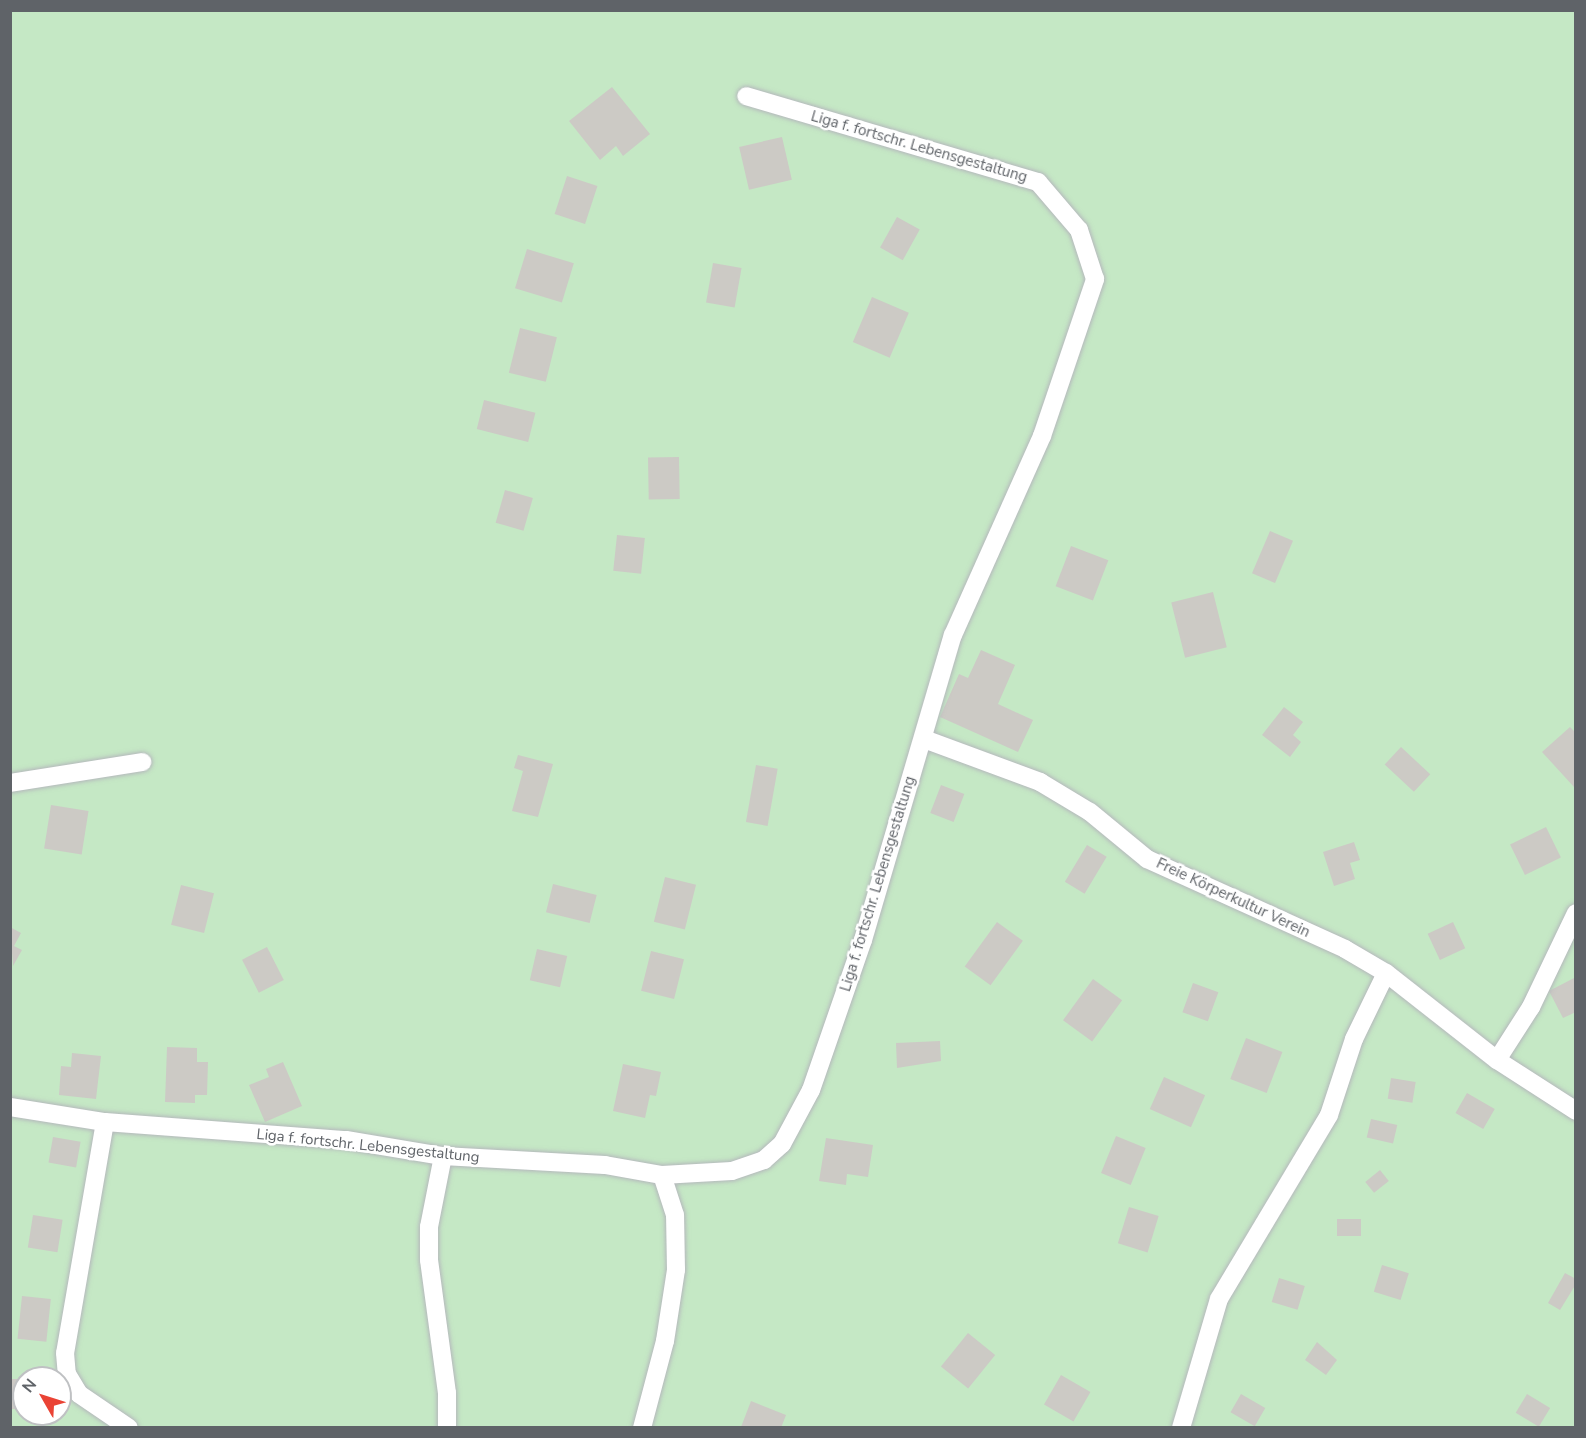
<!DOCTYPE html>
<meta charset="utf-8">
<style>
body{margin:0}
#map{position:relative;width:1586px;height:1438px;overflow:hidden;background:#f1efe8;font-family:"Nunito Sans",sans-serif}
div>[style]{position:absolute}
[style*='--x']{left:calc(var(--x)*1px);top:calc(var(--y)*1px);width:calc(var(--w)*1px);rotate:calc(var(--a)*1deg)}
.green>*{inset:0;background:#c5e8c5}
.building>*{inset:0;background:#cccac5;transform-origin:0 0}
.roads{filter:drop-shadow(0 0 2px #b5b8bc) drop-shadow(0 0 2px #b5b8bc)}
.service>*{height:18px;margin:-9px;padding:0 9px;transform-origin:9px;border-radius:9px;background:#fff}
span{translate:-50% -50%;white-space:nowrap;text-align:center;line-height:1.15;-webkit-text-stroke:5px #fff;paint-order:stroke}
.street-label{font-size:15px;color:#5f6368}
.frame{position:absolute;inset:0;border:12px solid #5f6368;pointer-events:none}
.north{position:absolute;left:12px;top:1366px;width:60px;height:60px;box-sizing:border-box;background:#fff;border:2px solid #bfc1c3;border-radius:50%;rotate:309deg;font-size:16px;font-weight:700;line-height:24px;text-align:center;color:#5f6368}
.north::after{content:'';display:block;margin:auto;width:21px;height:27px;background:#ea4335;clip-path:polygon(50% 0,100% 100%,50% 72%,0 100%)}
</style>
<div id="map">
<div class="green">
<div style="clip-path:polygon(evenodd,10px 11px,1575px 11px,1575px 1427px,11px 1427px,10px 11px,24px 1378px,60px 1378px,60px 1414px,24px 1414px,24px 1378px)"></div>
</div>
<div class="building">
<div style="clip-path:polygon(612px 87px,650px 134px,623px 156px,616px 146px,600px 160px,569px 121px)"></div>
<div style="left:782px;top:137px;width:44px;height:44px;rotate:77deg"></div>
<div style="left:567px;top:176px;width:32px;height:40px;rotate:18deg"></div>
<div style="left:897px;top:217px;width:26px;height:35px;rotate:29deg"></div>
<div style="left:527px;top:249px;width:49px;height:41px;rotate:17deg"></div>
<div style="left:713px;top:263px;width:29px;height:40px;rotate:10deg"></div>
<div style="left:872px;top:297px;width:40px;height:49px;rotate:23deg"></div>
<div style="left:520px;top:328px;width:38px;height:46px;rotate:14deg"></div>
<div style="left:484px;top:400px;width:53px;height:30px;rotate:14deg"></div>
<div style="left:679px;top:457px;width:42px;height:31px;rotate:89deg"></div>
<div style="left:505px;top:490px;width:29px;height:34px;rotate:16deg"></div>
<div style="left:1270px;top:531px;width:25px;height:46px;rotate:23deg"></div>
<div style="left:617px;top:535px;width:28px;height:36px;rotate:6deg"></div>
<div style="left:1071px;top:546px;width:40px;height:43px;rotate:21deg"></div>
<div style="left:1213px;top:592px;width:57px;height:43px;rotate:76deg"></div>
<div style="clip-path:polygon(981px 650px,1015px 665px,998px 704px,1033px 720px,1018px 752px,940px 717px,959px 674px,968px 678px)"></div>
<div style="clip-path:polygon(1284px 707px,1303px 722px,1293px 735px,1301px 742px,1290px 757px,1262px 735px)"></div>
<div style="clip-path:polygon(1570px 727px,1576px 733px,1574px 787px,1542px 752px)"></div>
<div style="left:1401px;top:747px;width:40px;height:24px;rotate:43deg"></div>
<div style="clip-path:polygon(518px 755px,553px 764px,538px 817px,512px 811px,523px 771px,514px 768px)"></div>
<div style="left:756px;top:765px;width:22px;height:58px;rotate:10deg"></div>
<div style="left:941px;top:785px;width:25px;height:30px;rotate:21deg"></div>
<div style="left:51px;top:805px;width:38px;height:44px;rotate:9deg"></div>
<div style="left:1546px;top:827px;width:34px;height:40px;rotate:64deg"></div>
<div style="clip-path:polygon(1354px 842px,1360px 860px,1350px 863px,1355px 879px,1334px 886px,1323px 852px)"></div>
<div style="left:1087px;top:845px;width:23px;height:43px;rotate:31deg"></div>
<div style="left:665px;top:877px;width:32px;height:46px;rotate:14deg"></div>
<div style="left:553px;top:884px;width:45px;height:29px;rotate:14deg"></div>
<div style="left:181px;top:885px;width:34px;height:41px;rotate:14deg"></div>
<div style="left:997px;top:922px;width:32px;height:55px;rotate:36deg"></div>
<div style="left:1453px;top:922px;width:29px;height:28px;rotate:65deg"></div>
<div style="clip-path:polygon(10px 927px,21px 933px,14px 946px,22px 950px,13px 966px)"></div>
<div style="left:267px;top:947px;width:37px;height:28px;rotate:63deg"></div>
<div style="left:537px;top:949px;width:31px;height:32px;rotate:13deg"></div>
<div style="left:651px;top:951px;width:34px;height:41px;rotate:14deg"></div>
<div style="clip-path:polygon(1576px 977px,1576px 1012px,1563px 1018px,1549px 991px)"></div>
<div style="left:1093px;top:979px;width:36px;height:51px;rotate:36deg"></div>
<div style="left:1193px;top:983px;width:27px;height:31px;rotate:20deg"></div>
<div style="left:1246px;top:1038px;width:39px;height:44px;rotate:21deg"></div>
<div style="clip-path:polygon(940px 1041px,941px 1061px,897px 1068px,896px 1043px)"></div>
<div style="clip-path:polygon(167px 1047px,197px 1048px,197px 1062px,208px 1062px,207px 1095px,195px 1095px,195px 1103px,165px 1102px)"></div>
<div style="clip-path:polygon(72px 1053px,101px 1056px,96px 1099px,59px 1095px,61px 1066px,71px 1067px)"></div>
<div style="clip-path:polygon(283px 1062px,302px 1106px,265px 1122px,249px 1085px,269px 1077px,266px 1069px)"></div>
<div style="clip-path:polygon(623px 1064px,661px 1072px,656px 1096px,650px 1095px,645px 1118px,613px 1111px)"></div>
<div style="left:1164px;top:1077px;width:45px;height:35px;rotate:24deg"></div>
<div style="left:1391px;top:1078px;width:25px;height:21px;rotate:9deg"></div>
<div style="left:1467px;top:1093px;width:32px;height:23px;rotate:30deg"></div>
<div style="left:1371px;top:1119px;width:27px;height:19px;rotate:13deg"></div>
<div style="left:1116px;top:1136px;width:32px;height:40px;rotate:22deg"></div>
<div style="left:53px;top:1137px;width:28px;height:26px;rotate:10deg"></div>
<div style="clip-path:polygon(826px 1138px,873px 1145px,868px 1177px,847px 1174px,846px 1185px,819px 1181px)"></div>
<div style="left:1380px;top:1170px;width:14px;height:19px;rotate:51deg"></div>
<div style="left:1129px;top:1207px;width:31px;height:38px;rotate:17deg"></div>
<div style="left:33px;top:1215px;width:30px;height:33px;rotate:9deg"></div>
<div style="left:1337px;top:1219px;width:24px;height:17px"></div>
<div style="left:1382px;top:1265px;width:28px;height:28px;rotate:17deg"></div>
<div style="clip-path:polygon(1565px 1273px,1576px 1279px,1576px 1284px,1560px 1310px,1548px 1303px)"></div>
<div style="left:1279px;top:1278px;width:27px;height:25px;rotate:17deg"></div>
<div style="left:22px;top:1296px;width:29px;height:43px;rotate:6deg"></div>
<div style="left:968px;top:1333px;width:35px;height:43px;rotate:39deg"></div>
<div style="clip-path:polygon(1317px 1342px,1337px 1360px,1326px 1375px,1305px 1360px)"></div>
<div style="left:1061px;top:1375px;width:34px;height:34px;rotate:30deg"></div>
<div style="left:10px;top:1379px;width:14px;height:30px"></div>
<div style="left:1241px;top:1394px;width:28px;height:21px;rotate:30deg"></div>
<div style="left:1527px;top:1394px;width:27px;height:22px;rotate:31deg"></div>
<div style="clip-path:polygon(751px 1401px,786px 1415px,781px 1428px,741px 1427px)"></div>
</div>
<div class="roads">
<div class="service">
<div style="--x:924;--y:739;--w:124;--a:20.3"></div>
<div style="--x:1040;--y:782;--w:58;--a:31"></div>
<div style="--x:1090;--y:812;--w:74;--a:39.5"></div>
<div style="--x:1147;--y:859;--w:217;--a:24.4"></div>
<div style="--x:1345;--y:949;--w:48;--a:30.3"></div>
<div style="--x:1386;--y:973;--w:141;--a:38.1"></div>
<div style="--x:1497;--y:1060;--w:94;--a:32.8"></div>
<div style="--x:10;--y:783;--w:134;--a:-9"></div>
<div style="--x:1497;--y:1060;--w:63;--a:-57.3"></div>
<div style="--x:1531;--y:1007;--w:104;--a:-64.4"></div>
<div style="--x:10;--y:1107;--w:96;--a:9"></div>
<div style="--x:105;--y:1122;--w:242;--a:4.3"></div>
<div style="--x:346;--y:1140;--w:98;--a:9.4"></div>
<div style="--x:443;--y:1156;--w:162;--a:3.2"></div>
<div style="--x:605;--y:1165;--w:58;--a:10"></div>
<div style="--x:662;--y:1175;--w:70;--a:-3.3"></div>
<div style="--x:732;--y:1171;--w:34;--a:-19"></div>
<div style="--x:764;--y:1160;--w:24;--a:-42"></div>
<div style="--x:782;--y:1144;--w:61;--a:-61.8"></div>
<div style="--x:811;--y:1090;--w:159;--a:-70.9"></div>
<div style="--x:863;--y:940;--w:318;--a:-73.6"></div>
<div style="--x:953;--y:635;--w:218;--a:-65.9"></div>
<div style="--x:1042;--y:436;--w:166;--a:-71.3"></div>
<div style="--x:1095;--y:279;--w:52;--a:-108.1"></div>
<div style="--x:1079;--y:230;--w:63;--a:-130.5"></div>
<div style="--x:1038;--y:182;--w:304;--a:-163.6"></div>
<div style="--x:105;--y:1122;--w:234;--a:99.8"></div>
<div style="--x:65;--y:1353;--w:21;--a:85"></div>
<div style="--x:67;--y:1374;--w:23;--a:59"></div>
<div style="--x:79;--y:1394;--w:60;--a:34.2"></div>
<div style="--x:443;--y:1156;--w:72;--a:101.2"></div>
<div style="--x:429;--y:1227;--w:33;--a:90"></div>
<div style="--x:429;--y:1260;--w:134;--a:82.3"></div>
<div style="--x:447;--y:1393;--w:35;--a:90"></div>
<div style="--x:642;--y:1428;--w:90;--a:-75.2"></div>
<div style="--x:665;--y:1341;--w:72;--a:-81.2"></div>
<div style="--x:676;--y:1270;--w:55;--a:-91"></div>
<div style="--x:675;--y:1215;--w:42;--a:-108"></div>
<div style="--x:1181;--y:1428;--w:134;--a:-73.6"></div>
<div style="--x:1219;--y:1299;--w:214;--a:-59.1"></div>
<div style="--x:1329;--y:1115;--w:80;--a:-71.8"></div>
<div style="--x:1354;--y:1039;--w:73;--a:-64.1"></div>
</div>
</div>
<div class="street-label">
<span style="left:919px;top:147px;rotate:16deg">Liga f. fortschr. Lebensgestaltung</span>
<span style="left:878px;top:884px;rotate:-73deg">Liga f. fortschr. Lebensgestaltung</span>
<span style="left:1233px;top:898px;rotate:25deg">Freie Körperkultur Verein</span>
<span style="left:368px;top:1146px;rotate:6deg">Liga f. fortschr. Lebensgestaltung</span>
</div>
<div class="frame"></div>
<div class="north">N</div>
</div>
